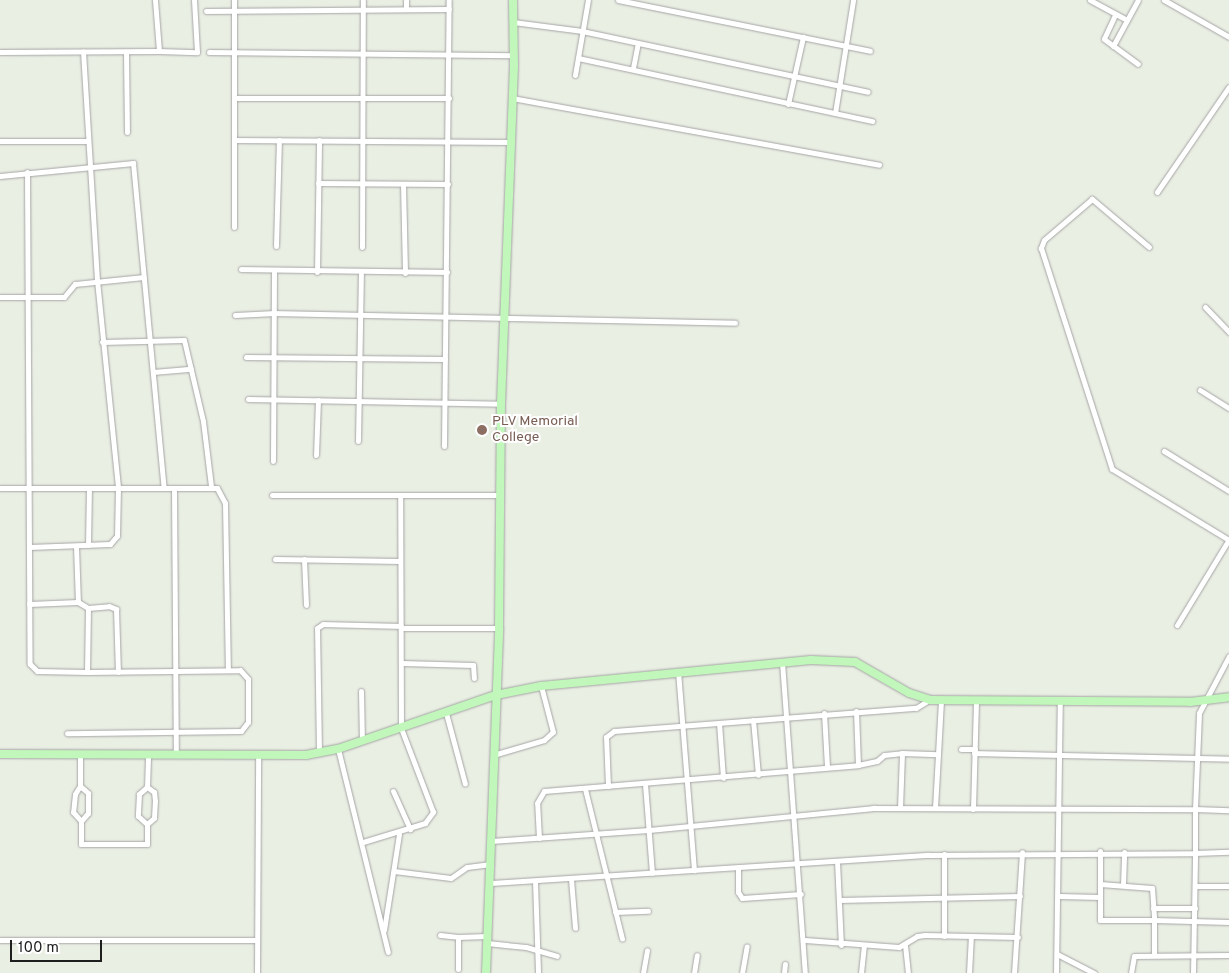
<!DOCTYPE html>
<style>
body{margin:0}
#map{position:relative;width:1229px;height:973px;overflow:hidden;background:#eaefe4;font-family:Overpass,sans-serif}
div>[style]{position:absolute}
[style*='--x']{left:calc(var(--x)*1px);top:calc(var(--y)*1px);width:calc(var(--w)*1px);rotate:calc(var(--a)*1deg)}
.roads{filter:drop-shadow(0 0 1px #a5a5a5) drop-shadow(0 0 1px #a5a5a5)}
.street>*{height:5px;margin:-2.5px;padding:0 2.5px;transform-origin:2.5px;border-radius:2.5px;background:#fff}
.secondary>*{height:8px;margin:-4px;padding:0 4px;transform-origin:4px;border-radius:4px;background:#c1f7ba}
.dots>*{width:14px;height:14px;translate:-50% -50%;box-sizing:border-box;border:2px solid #fff;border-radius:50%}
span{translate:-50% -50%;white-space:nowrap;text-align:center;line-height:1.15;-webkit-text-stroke:4px #fff;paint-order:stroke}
.education-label{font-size:14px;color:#785e54}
.left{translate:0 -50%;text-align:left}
.scale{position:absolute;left:10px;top:940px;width:92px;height:22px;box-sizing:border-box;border:2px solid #1e1e1e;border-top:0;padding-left:6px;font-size:15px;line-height:18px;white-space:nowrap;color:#1e1e1e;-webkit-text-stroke:4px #fff;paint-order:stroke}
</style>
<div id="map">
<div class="roads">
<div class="street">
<div style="--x:155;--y:0;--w:51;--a:85.5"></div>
<div style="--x:159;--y:51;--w:38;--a:2"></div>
<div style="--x:197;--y:52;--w:52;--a:-93.3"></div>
<div style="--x:234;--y:0;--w:227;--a:90"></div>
<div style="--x:618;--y:0;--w:257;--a:11.4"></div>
<div style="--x:1090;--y:0;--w:42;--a:28.4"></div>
<div style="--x:1164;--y:0;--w:75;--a:29.6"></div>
<div style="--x:406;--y:9;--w:9;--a:-90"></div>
<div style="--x:206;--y:11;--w:243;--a:-0.5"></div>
<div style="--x:1115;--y:15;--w:26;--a:115"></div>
<div style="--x:1104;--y:39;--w:42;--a:36.3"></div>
<div style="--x:513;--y:22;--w:70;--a:7.4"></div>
<div style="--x:582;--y:31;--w:292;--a:12"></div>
<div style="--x:1113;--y:46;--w:52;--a:-61.5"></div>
<div style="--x:0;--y:52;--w:159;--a:-0.4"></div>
<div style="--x:126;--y:52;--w:80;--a:89.3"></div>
<div style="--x:209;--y:52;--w:305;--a:0.6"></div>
<div style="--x:578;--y:58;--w:301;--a:12.1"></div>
<div style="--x:633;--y:68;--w:25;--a:-79"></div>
<div style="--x:575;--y:75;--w:76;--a:-80.2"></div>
<div style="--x:234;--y:98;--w:215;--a:0"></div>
<div style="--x:512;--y:98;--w:373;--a:10.3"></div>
<div style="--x:788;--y:104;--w:69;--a:-77.4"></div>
<div style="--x:835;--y:113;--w:114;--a:-80.9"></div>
<div style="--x:234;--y:140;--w:277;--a:0.4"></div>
<div style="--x:0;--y:141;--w:88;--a:0"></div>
<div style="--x:27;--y:172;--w:492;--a:89.7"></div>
<div style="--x:30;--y:664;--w:10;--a:45"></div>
<div style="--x:37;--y:671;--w:50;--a:1.1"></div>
<div style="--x:87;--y:672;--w:153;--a:-0.7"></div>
<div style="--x:240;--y:670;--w:12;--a:48"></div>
<div style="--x:248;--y:679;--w:43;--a:90"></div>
<div style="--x:248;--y:722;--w:11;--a:128"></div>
<div style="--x:241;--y:731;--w:174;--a:179.3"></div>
<div style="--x:0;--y:176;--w:134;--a:-5.6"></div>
<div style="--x:133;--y:163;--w:326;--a:84.6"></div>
<div style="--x:318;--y:183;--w:130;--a:0.4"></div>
<div style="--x:403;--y:184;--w:89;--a:88.7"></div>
<div style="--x:1157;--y:192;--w:127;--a:-55.6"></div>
<div style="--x:276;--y:246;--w:106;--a:-88.4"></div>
<div style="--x:362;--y:247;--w:247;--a:-89.8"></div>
<div style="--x:1149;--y:247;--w:75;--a:-139.9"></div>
<div style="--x:1092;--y:199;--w:63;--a:139.5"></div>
<div style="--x:1044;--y:240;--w:9;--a:111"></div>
<div style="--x:1041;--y:248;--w:232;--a:72.2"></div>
<div style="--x:1112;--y:469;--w:137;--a:31.3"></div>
<div style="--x:241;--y:269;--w:206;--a:0.8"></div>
<div style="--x:317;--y:272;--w:132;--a:-89.1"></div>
<div style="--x:0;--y:297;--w:64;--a:0"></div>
<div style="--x:64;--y:297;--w:17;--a:-50"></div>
<div style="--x:75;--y:284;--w:69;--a:-5.8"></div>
<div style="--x:1205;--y:307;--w:35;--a:46"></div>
<div style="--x:235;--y:315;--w:40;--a:-2.9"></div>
<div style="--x:275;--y:313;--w:460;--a:1.2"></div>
<div style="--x:102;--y:342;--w:82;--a:-1.4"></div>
<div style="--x:184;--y:340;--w:83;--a:76.8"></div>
<div style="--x:203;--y:421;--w:65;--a:83"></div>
<div style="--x:246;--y:357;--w:199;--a:0.6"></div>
<div style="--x:153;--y:372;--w:38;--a:-5"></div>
<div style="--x:1200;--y:390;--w:34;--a:32"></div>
<div style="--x:248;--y:399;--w:253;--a:1.1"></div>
<div style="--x:358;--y:441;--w:167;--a:-89"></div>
<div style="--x:444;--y:446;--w:446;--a:-89.4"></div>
<div style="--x:1164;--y:451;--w:76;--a:31.6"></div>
<div style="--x:316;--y:455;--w:55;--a:-87.9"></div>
<div style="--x:273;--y:461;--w:190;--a:-89.7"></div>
<div style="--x:0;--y:488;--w:217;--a:0"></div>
<div style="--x:217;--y:488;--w:17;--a:62"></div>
<div style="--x:225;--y:503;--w:166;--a:89"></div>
<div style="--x:174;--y:488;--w:266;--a:89.6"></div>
<div style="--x:272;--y:495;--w:228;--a:0"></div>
<div style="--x:88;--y:545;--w:57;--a:-89"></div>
<div style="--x:76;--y:546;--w:56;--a:88"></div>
<div style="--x:29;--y:547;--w:81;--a:-2.1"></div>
<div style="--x:110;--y:544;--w:11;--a:-49"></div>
<div style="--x:117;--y:536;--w:49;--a:-88.8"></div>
<div style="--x:118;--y:487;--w:208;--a:-95.8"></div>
<div style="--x:97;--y:280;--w:229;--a:-93.5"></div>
<div style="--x:275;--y:559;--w:125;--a:0.9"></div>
<div style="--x:304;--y:559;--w:46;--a:87.5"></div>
<div style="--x:29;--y:604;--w:49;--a:-2.3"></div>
<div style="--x:78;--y:602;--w:12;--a:31"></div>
<div style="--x:88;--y:608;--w:21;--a:-5"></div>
<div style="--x:109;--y:606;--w:8;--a:23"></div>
<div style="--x:116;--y:609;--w:63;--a:88.2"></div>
<div style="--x:1177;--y:625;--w:100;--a:-58.8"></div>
<div style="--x:401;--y:628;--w:98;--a:0"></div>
<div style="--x:782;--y:662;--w:312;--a:85.8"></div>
<div style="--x:402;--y:663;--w:71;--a:1.6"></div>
<div style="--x:473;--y:665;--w:13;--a:86"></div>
<div style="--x:678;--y:671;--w:200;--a:85.4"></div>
<div style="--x:87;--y:672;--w:64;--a:-89.1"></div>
<div style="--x:361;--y:691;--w:50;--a:88.9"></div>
<div style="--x:856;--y:711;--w:54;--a:87.9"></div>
<div style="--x:446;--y:713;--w:73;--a:75"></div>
<div style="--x:824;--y:713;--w:53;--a:86.8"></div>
<div style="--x:753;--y:720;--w:55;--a:84.8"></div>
<div style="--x:719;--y:723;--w:55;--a:85.8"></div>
<div style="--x:338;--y:749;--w:209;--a:76.2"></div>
<div style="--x:961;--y:749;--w:14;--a:0"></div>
<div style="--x:319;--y:752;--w:124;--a:-90.9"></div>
<div style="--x:317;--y:628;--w:7;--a:-34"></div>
<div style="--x:323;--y:624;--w:78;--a:1.5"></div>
<div style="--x:974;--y:753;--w:255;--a:1.3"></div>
<div style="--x:80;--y:754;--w:32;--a:90"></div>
<div style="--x:80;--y:786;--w:9;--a:122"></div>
<div style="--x:75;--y:794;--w:18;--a:96"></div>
<div style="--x:73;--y:812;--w:12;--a:48"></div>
<div style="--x:81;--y:821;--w:23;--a:90"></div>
<div style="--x:81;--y:844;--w:66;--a:0"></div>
<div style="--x:147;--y:844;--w:20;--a:-90"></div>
<div style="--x:147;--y:824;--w:9;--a:-41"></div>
<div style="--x:154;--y:818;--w:17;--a:-87"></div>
<div style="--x:155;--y:801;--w:9;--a:-96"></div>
<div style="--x:154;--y:792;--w:9;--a:-144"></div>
<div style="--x:147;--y:787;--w:33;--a:-88"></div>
<div style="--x:493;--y:755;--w:53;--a:-16.4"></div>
<div style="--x:544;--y:740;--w:12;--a:-42"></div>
<div style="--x:553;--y:732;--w:48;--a:-104.6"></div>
<div style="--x:645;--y:784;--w:89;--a:85.5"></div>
<div style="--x:80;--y:786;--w:11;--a:41"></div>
<div style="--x:88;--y:793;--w:20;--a:90"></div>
<div style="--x:88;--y:813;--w:11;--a:131"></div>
<div style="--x:608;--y:786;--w:49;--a:-92.3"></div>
<div style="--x:606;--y:737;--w:10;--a:-37"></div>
<div style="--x:614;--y:731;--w:303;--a:-4.4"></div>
<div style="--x:916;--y:708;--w:15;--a:-32"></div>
<div style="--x:147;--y:787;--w:11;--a:139"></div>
<div style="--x:139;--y:794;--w:22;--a:93"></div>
<div style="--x:138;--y:816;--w:12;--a:42"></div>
<div style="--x:585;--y:789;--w:154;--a:76.1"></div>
<div style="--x:393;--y:791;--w:42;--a:65.9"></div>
<div style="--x:900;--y:808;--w:55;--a:-87.9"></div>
<div style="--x:935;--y:808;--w:108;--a:-86.8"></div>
<div style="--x:973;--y:809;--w:108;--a:-88.4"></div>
<div style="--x:539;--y:838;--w:35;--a:-93"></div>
<div style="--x:537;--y:803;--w:14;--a:-60"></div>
<div style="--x:544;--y:791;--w:315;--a:-4.7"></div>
<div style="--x:858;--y:765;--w:19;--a:-12"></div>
<div style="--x:877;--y:761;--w:9;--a:-41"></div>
<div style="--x:884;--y:755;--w:18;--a:-6"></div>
<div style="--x:902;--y:753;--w:36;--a:2"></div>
<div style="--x:491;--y:841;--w:158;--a:-4"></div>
<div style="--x:649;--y:830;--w:227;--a:-5.6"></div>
<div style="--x:875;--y:808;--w:320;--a:0.2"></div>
<div style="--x:1195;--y:809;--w:96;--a:-87.6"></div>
<div style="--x:1199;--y:713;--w:64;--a:-62.2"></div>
<div style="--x:363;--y:842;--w:65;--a:-17"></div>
<div style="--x:425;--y:823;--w:14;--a:-54"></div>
<div style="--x:433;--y:812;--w:90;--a:-110.9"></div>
<div style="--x:401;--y:728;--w:233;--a:-90.2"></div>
<div style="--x:1100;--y:851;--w:69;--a:90"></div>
<div style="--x:1100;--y:920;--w:54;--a:0"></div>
<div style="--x:1154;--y:920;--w:35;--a:90"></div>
<div style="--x:837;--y:861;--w:84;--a:87.3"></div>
<div style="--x:738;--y:867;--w:25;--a:90"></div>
<div style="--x:738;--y:892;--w:7;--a:56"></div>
<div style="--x:742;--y:898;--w:59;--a:-3.9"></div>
<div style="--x:394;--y:871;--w:57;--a:7"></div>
<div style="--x:451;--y:878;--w:19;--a:-35"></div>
<div style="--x:467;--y:867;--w:24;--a:-7"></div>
<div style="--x:571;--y:879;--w:49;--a:85.3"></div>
<div style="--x:535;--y:881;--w:92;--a:88.1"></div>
<div style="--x:491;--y:883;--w:439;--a:-3.7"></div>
<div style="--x:929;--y:855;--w:266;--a:-0.4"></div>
<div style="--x:1195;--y:853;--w:44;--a:-90"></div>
<div style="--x:1195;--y:809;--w:34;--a:2"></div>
<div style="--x:1100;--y:884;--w:52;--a:4.4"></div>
<div style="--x:1152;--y:888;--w:32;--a:86"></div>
<div style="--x:1154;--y:920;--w:75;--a:1.5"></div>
<div style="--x:1123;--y:885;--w:33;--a:-88"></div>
<div style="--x:1195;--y:886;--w:34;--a:0"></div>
<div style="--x:1059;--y:896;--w:41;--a:1.4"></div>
<div style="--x:839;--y:900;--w:181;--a:-1.3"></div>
<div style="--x:1153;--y:908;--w:42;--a:0"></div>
<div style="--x:615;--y:912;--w:33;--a:-2"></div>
<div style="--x:384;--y:930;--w:97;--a:-81.1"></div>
<div style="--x:440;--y:935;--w:18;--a:6"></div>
<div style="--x:944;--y:936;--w:82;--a:-90"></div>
<div style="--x:0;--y:940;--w:257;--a:0"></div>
<div style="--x:805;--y:940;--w:94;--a:4.3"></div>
<div style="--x:899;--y:947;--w:21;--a:-31"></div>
<div style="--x:917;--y:936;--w:8;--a:-7"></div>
<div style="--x:925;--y:935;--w:93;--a:1.2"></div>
<div style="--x:487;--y:943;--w:39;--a:6"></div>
<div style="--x:526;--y:947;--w:32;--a:16"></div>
<div style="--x:905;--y:945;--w:28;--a:84"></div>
<div style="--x:1057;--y:954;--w:42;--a:27.2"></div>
<div style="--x:458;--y:969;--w:32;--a:-90"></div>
<div style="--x:458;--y:937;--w:29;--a:-2"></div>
<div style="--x:257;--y:973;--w:217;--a:-89.7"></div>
<div style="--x:643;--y:973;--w:23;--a:-80"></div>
<div style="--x:694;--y:973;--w:18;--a:-81"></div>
<div style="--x:742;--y:973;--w:27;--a:-80"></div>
<div style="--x:784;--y:973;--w:9;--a:-84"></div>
<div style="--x:861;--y:973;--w:27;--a:-84"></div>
<div style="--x:969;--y:973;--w:37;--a:-87"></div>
<div style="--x:1014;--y:973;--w:121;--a:-86.2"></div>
<div style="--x:1056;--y:973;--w:272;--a:-89.2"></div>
<div style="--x:1131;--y:973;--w:17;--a:-80"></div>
<div style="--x:1134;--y:956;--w:95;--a:-0.6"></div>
<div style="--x:1193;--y:973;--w:120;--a:-89"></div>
<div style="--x:1195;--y:853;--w:34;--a:-2"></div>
</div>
<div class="secondary">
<div style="--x:0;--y:754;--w:306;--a:0.2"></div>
<div style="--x:306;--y:755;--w:33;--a:-11"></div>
<div style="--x:338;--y:749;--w:167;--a:-18.9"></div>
<div style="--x:496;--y:695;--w:46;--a:-11.3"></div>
<div style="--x:541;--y:686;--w:271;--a:-5.5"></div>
<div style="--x:811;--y:660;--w:44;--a:2.6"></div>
<div style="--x:855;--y:662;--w:62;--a:29.9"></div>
<div style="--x:909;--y:693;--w:22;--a:18"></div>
<div style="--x:930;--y:700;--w:260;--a:0.4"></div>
<div style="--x:1190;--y:702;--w:39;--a:-7"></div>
<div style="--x:486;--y:973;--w:345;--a:-87.8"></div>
<div style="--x:499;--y:628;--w:224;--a:-89.5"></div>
<div style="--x:501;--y:404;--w:338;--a:-87.8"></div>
<div style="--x:514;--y:66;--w:66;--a:-90.9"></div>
</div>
</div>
<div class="dots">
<div style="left:482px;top:430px;background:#8d6e63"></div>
</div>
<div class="education-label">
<span class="left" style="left:492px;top:430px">PLV Memorial<br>College</span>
</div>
<div class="scale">100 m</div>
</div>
